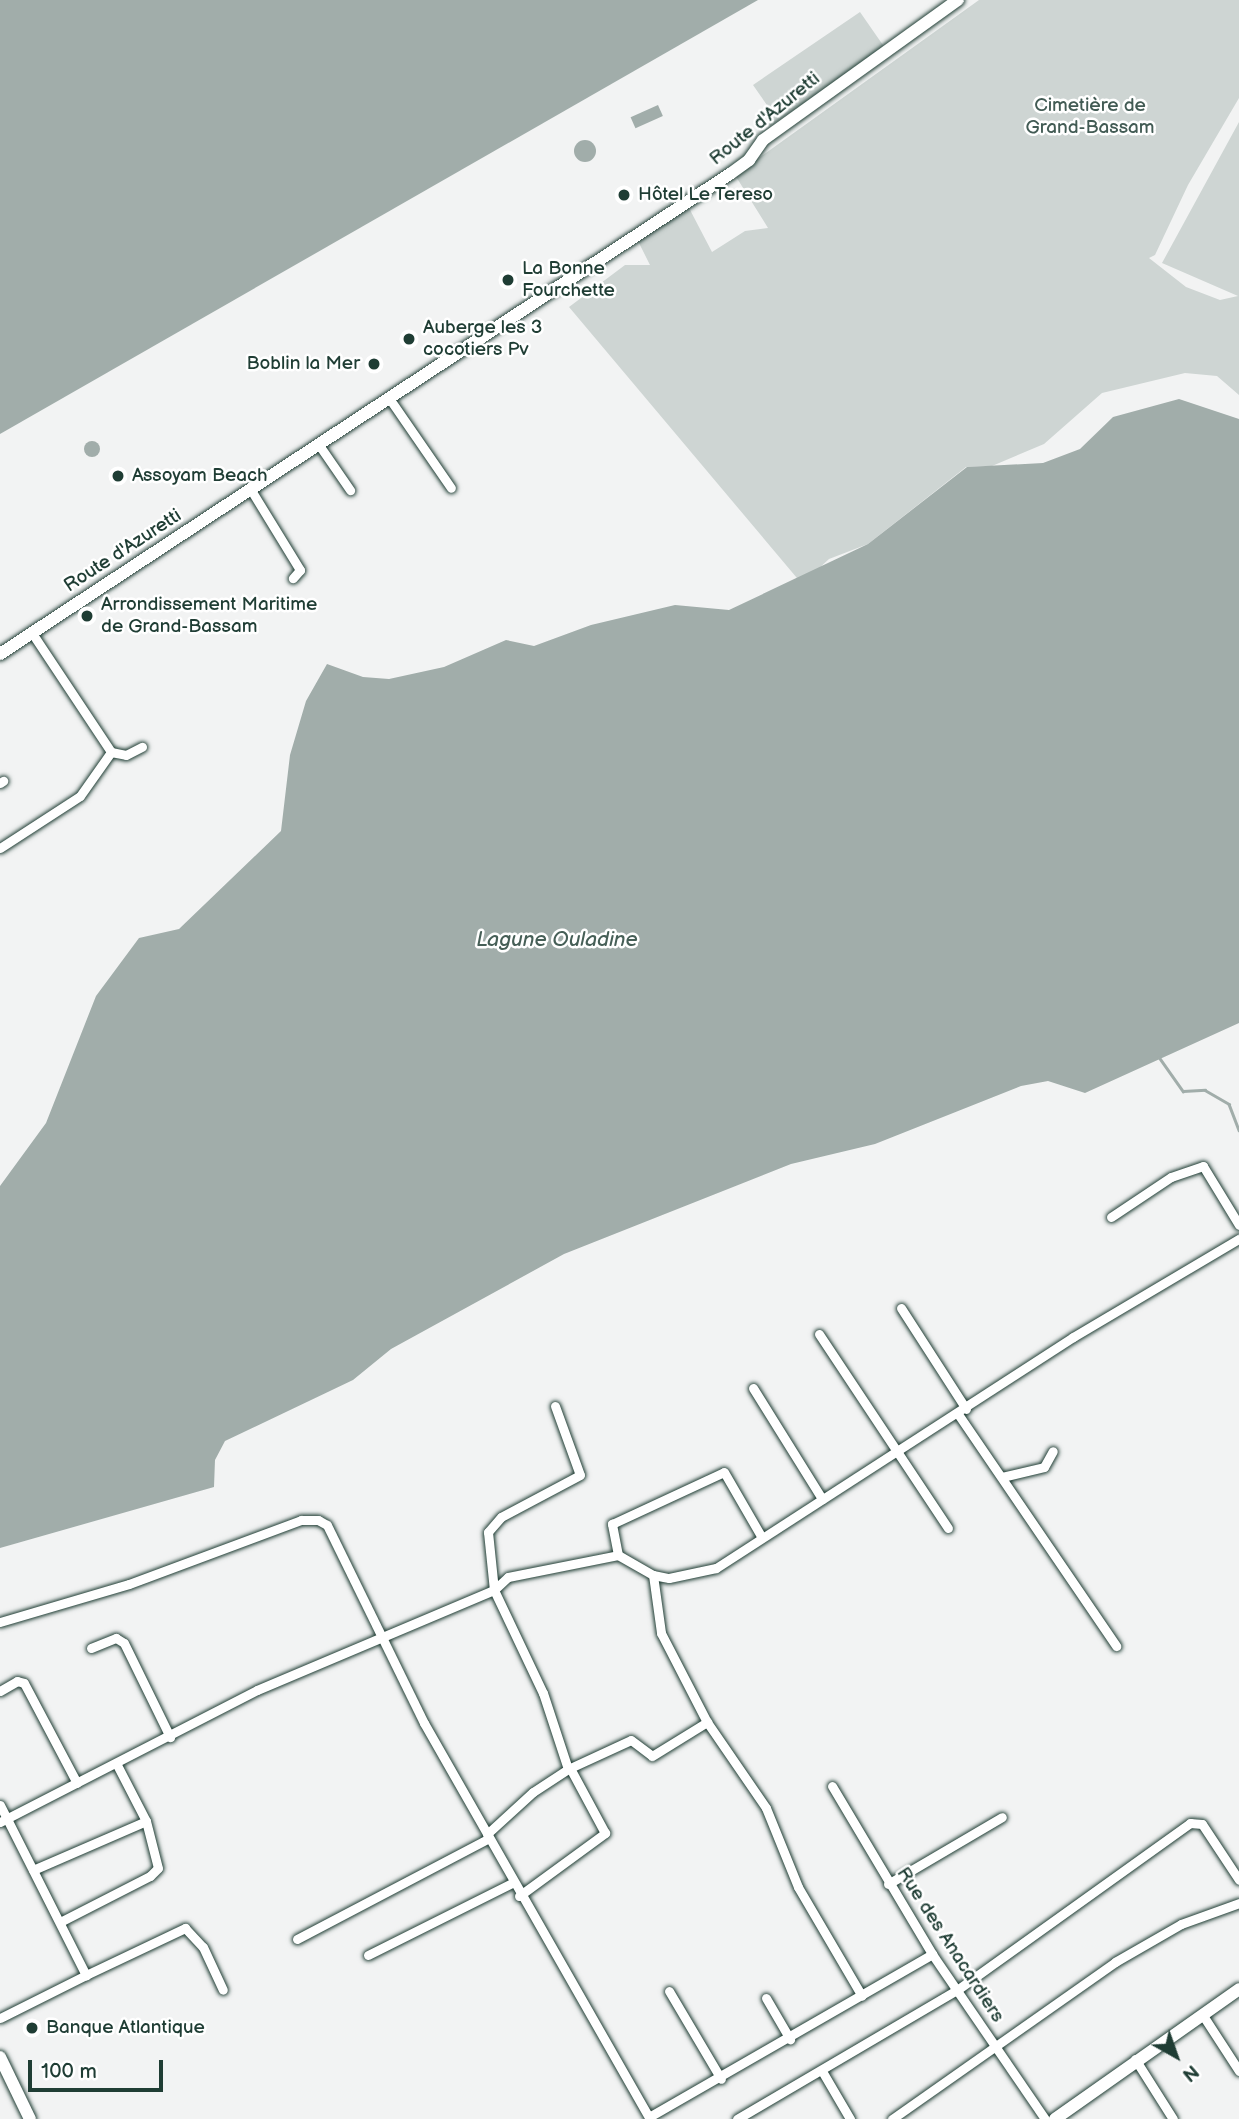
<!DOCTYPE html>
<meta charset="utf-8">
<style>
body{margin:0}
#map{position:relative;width:1239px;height:2119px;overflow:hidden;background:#f2f3f3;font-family:"Balsamiq Sans",sans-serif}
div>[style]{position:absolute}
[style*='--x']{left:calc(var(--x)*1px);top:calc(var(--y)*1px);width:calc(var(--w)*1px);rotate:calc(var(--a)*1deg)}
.green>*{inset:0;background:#ced5d3}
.water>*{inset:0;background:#a1adaa;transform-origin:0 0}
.round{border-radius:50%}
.stream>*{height:2.5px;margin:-1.25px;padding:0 1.25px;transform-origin:1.25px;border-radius:1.25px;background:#a1adaa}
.roads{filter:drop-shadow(0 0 2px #1f3d34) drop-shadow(0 0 2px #1f3d34)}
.street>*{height:9px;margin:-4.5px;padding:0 4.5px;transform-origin:4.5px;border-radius:4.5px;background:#fff}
.secondary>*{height:12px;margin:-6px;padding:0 6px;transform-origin:6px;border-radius:6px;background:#fff}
.dots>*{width:19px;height:19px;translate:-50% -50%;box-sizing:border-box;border:4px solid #fff;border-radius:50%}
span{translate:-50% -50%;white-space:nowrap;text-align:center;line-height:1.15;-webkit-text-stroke:5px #fff;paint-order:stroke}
.park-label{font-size:19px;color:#425b54}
.street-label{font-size:19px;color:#1f3d34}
.poi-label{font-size:19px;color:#1f3d34}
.left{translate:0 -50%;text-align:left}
.right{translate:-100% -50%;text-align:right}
.water-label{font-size:21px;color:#465f57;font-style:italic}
.north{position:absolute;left:1141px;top:2021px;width:70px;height:70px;-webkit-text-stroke:5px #fff;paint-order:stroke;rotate:140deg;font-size:19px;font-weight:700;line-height:28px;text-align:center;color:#1f3d34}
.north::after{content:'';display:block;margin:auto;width:24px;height:32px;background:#1f3d34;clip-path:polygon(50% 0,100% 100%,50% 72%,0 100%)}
.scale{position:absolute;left:28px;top:2060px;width:135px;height:32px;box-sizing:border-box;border:4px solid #1f3d34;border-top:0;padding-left:9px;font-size:21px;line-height:24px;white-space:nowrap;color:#1f3d34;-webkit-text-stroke:5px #fff;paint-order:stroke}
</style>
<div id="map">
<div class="green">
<div style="clip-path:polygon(979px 0,1239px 0,1239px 98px,1188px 185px,1155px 255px,1149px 258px,1186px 287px,1220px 300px,1238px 296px,1162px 263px,1239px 122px,1239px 395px,1217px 376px,1185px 373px,1102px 393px,1044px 444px,992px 466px,966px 467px,868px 544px,829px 559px,802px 584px,569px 307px,625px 265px,650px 265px,638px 241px,688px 206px,712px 252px,745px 231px,768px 228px,735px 175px)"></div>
<div style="clip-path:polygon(860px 12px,885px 48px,770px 126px,761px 113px,769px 108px,753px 85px)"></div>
</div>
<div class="water">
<div style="clip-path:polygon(0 0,758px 0,0 434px)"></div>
<div style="left:658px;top:105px;width:12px;height:30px;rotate:66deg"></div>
<div class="round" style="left:574px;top:140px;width:22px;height:22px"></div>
<div style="clip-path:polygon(1179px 399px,1239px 419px,1239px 1023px,1085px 1093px,1048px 1081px,1021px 1086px,875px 1144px,791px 1164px,564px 1254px,391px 1349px,353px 1380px,225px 1441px,215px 1460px,214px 1487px,0 1548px,0 1186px,46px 1123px,96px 996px,139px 938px,179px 929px,281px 831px,290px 755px,306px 701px,327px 664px,363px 677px,389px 679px,444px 667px,506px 640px,534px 646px,591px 625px,675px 605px,729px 610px,868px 544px,967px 467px,1043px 463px,1080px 449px,1113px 417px)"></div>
<div class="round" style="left:84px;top:441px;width:16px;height:16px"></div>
</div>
<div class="stream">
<div style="--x:1159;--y:1057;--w:42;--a:54.8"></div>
<div style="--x:1183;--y:1091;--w:22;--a:-3"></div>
<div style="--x:1205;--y:1090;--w:28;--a:30"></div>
<div style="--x:1229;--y:1104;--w:28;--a:69"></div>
</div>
<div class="roads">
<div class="street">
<div style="--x:389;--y:398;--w:109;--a:55.4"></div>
<div style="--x:319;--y:445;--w:55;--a:55.4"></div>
<div style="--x:251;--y:490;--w:94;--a:58.5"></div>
<div style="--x:300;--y:570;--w:11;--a:131"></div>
<div style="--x:32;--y:633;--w:143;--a:56.4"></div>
<div style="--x:111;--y:752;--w:15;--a:11"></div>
<div style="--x:126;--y:755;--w:18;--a:-27"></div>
<div style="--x:0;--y:783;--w:4;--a:-34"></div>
<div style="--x:0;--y:848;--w:95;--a:-33"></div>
<div style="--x:80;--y:796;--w:54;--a:-54.8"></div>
<div style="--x:1111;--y:1217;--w:72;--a:-33.7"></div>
<div style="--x:1171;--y:1177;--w:34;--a:-19"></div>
<div style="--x:1203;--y:1166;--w:69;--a:58.6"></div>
<div style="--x:901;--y:1308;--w:120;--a:57.2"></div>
<div style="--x:819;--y:1334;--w:233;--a:56.4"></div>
<div style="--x:753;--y:1388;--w:131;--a:58.1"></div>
<div style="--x:555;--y:1406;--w:73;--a:70.1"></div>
<div style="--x:580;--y:1475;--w:89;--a:152"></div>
<div style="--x:501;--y:1517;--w:20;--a:131"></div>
<div style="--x:488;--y:1532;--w:58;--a:84.1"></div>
<div style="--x:494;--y:1590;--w:114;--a:64.6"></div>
<div style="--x:543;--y:1693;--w:80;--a:71.8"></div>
<div style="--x:958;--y:1414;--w:281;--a:55.7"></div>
<div style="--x:1002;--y:1477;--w:43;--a:-13.4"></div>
<div style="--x:1044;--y:1467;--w:18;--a:-61"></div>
<div style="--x:618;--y:1555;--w:32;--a:-101"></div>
<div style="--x:612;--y:1524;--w:123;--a:-24.9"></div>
<div style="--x:724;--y:1472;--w:74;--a:60"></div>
<div style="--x:653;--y:1575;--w:59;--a:82.1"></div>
<div style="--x:661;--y:1633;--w:100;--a:62.7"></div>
<div style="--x:707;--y:1722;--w:104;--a:55.5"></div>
<div style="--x:766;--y:1808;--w:85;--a:67.9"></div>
<div style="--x:798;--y:1887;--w:126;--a:59.6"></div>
<div style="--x:0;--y:1622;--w:134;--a:-16.4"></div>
<div style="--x:129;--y:1584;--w:184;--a:-20.4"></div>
<div style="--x:301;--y:1520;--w:17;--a:0"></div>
<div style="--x:318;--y:1520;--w:10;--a:29"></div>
<div style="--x:327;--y:1525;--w:220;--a:63.9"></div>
<div style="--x:424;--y:1723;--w:456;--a:60.3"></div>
<div style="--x:91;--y:1648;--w:27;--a:-22"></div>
<div style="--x:116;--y:1638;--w:9;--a:32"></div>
<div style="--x:124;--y:1643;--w:105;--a:63.9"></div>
<div style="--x:0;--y:1691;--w:20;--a:-30"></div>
<div style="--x:17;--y:1681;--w:7;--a:16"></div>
<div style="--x:24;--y:1683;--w:113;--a:62.1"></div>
<div style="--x:832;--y:1786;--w:196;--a:59.2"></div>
<div style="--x:932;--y:1954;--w:200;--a:55.6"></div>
<div style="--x:0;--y:1805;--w:191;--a:63.2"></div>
<div style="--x:86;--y:1975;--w:96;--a:153.4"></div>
<div style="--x:0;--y:1822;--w:289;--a:-27.2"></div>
<div style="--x:257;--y:1690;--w:257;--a:-22.9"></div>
<div style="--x:494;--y:1590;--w:19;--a:-43"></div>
<div style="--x:508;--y:1577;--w:112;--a:-11.3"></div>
<div style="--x:618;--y:1555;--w:40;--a:29.7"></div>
<div style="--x:653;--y:1575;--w:16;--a:11"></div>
<div style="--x:669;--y:1578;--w:48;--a:-12"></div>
<div style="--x:716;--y:1568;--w:425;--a:-32.9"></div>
<div style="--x:1073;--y:1337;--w:193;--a:-30.6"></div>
<div style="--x:487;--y:1834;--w:62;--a:-42.4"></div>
<div style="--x:533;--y:1792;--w:42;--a:-33.3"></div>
<div style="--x:568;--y:1769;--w:69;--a:-24.7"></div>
<div style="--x:631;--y:1740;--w:26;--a:37"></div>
<div style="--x:652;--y:1756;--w:65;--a:-31.7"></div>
<div style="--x:33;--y:1870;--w:123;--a:-23.4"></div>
<div style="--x:888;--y:1884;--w:132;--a:-30.4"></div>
<div style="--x:519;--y:1896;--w:107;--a:-36.2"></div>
<div style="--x:605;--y:1833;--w:74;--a:-118.3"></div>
<div style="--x:60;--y:1922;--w:101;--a:-27.1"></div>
<div style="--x:150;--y:1876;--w:11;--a:-45"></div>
<div style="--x:158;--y:1868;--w:49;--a:-104.3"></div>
<div style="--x:146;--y:1821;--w:65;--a:-117.3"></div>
<div style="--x:297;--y:1939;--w:217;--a:-27.7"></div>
<div style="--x:368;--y:1955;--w:161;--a:-26.6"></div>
<div style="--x:86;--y:1975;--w:110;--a:-25.4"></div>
<div style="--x:185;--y:1928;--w:26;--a:47"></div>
<div style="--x:203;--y:1947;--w:47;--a:65.1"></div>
<div style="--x:669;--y:1991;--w:102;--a:59.4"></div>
<div style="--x:766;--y:1998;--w:48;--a:59.7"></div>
<div style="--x:1202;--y:2014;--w:68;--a:57"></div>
<div style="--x:1135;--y:2059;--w:71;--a:57.7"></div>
<div style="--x:822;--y:2071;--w:56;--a:59.7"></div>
<div style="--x:649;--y:2117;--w:327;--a:-29.9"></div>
<div style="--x:737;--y:2119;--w:255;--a:-30.4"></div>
<div style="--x:957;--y:1990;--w:287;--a:-35.6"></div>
<div style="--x:1190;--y:1823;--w:12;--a:5"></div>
<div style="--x:1202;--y:1824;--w:67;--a:56.5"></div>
<div style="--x:892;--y:2119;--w:273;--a:-35.1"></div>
<div style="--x:1115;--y:1962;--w:76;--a:-29.9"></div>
<div style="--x:1181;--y:1924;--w:62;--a:-19.9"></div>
</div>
<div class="secondary">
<div style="--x:0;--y:654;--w:874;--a:-33.33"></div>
<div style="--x:730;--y:174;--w:24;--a:-36"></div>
<div style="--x:749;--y:160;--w:24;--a:-55"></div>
<div style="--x:763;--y:140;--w:240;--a:-35.7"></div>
<div style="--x:0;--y:2057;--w:69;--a:64.2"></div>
<div style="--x:1055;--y:2119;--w:225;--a:-35.2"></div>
</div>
</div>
<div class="dots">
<div style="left:624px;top:195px;background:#1f3d34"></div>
<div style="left:508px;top:280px;background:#1f3d34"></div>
<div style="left:409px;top:339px;background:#1f3d34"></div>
<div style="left:374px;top:364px;background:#1f3d34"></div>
<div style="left:118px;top:476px;background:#1f3d34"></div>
<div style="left:87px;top:616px;background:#1f3d34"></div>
<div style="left:32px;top:2028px;background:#1f3d34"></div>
</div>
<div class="park-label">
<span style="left:1090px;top:117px">Cimetière de<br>Grand-Bassam</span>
</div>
<div class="street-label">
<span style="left:765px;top:119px;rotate:-39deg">Route d'Azuretti</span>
<span style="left:123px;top:551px;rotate:-33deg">Route d'Azuretti</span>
<span style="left:950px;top:1945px;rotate:57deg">Rue des Anacardiers</span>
</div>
<div class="poi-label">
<span class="left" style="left:638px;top:195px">Hôtel Le Tereso</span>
<span class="left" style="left:522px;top:280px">La Bonne<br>Fourchette</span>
<span class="left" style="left:423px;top:339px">Auberge les 3<br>cocotiers Pv</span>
<span class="right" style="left:360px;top:364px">Boblin la Mer</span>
<span class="left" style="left:132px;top:476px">Assoyam Beach</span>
<span class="left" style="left:101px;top:616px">Arrondissement Maritime<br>de Grand-Bassam</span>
<span class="left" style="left:46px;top:2028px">Banque Atlantique</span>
</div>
<div class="water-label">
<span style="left:557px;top:940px">Lagune Ouladine</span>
</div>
<div class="north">N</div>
<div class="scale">100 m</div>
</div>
